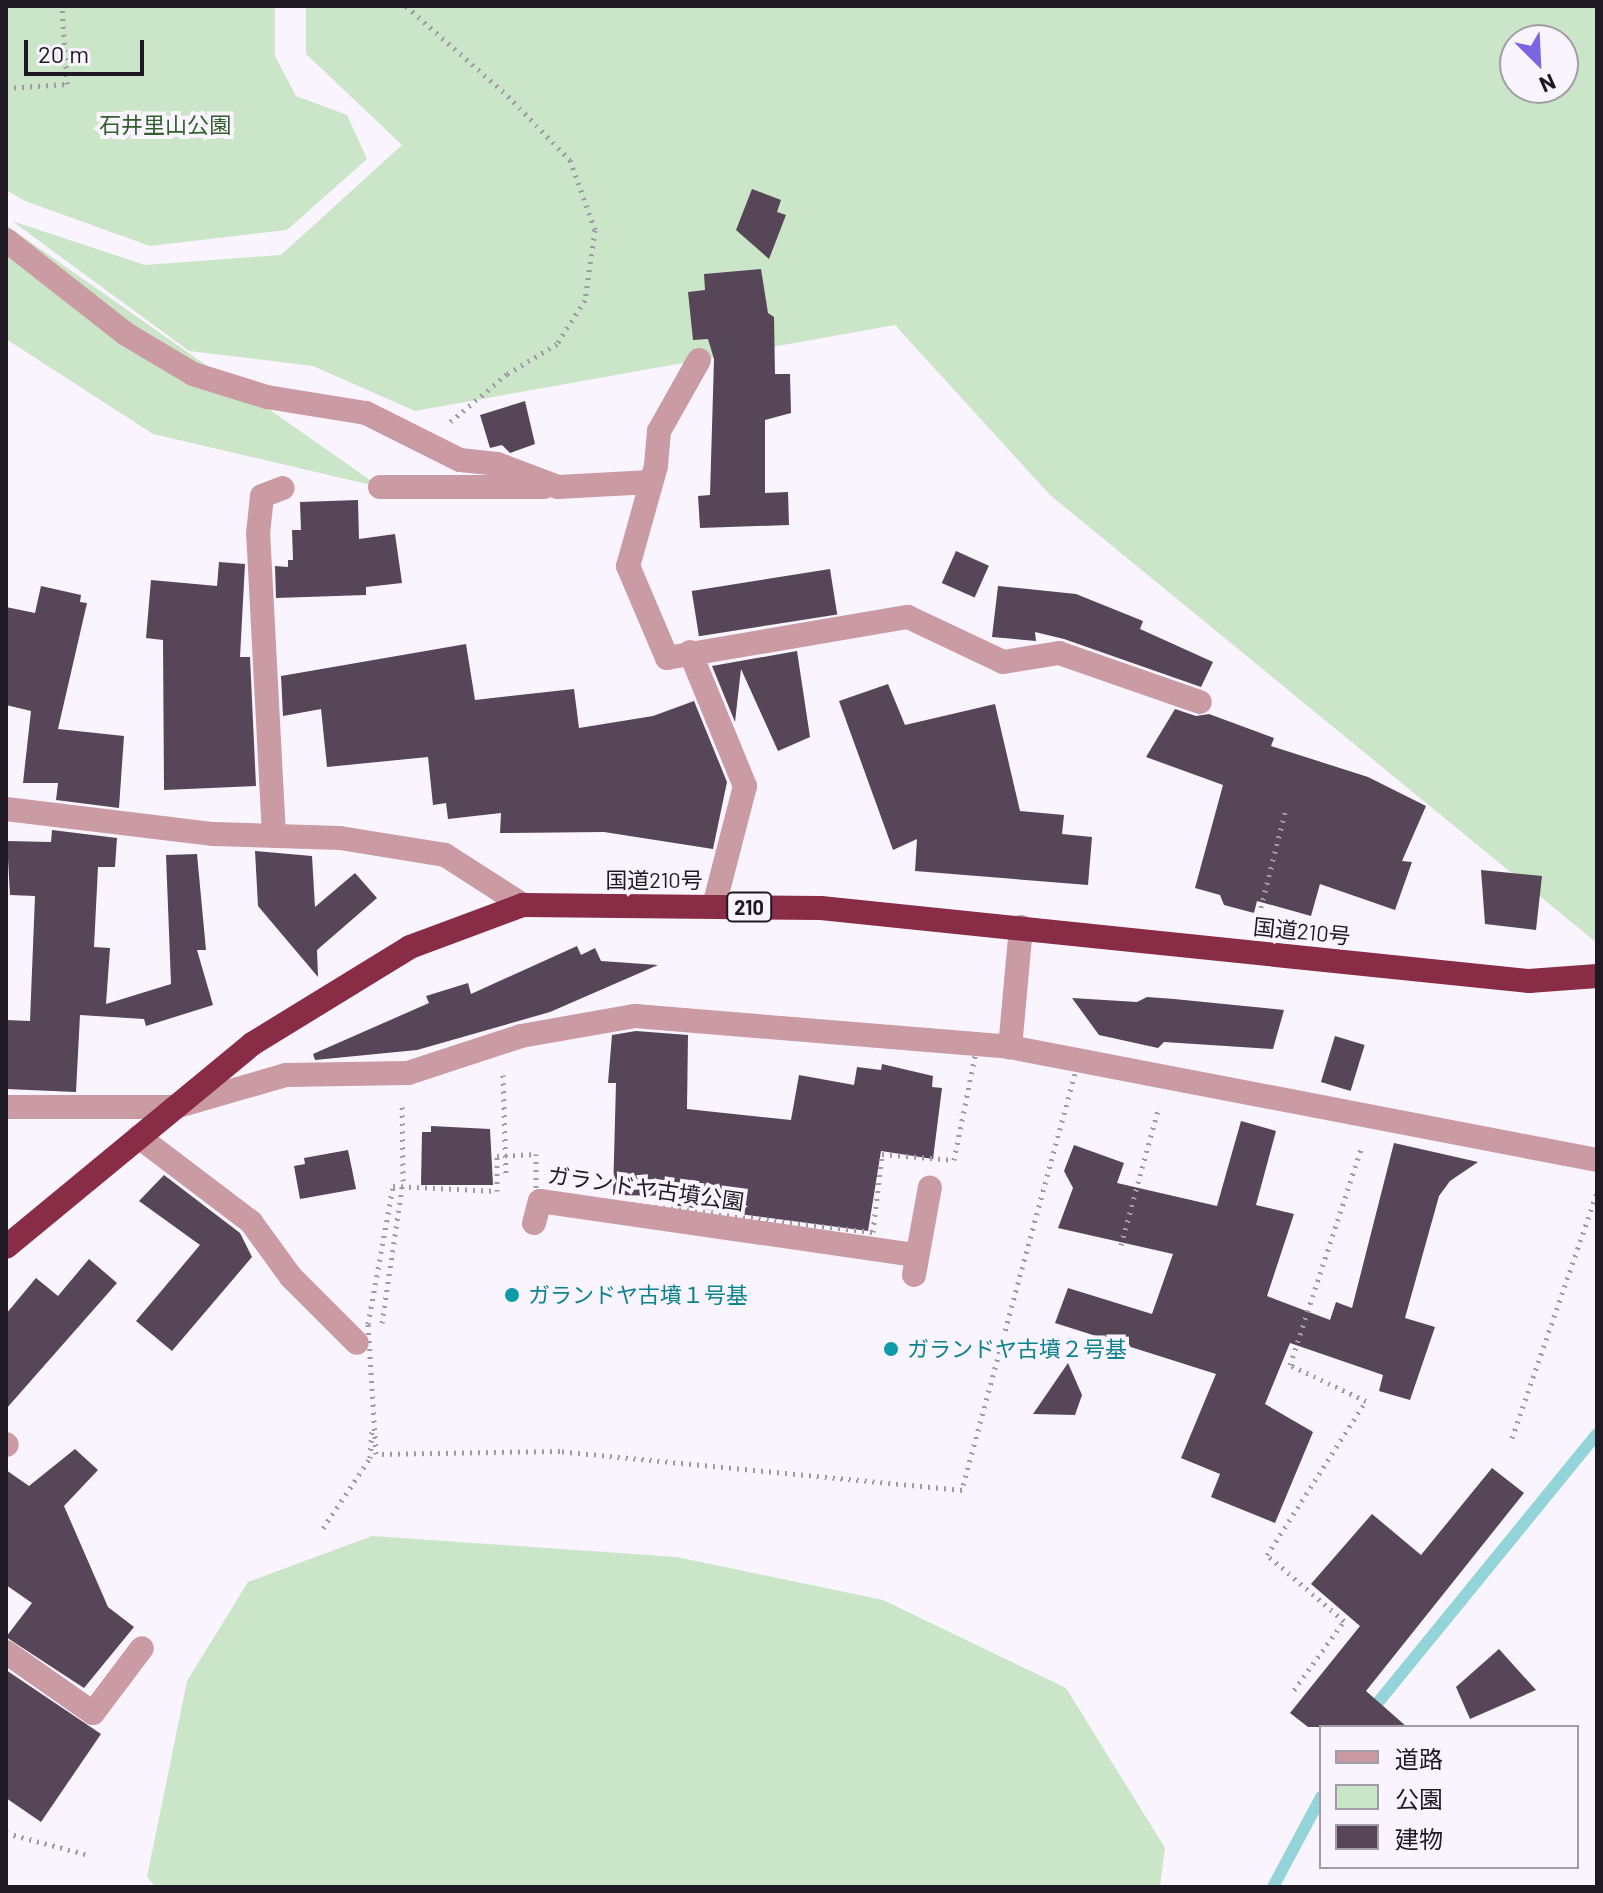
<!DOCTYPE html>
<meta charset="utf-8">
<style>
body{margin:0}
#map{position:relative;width:1603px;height:1893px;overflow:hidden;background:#faf4fe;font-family:Barlow,"Noto Sans JP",sans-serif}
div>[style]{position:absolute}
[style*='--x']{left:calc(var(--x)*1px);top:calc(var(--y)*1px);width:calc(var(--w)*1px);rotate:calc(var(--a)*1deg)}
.green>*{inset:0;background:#cae5c7}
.stream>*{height:12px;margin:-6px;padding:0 6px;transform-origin:6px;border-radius:6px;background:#92d4d8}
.building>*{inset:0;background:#564658;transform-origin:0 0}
.path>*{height:5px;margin-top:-2.5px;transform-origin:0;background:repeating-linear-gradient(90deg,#a09aa4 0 2px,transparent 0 8px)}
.minor>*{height:24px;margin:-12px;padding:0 12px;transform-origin:12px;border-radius:12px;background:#ca9ba3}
.highway>*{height:24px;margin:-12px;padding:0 12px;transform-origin:12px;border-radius:12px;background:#892d46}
.dots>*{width:22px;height:22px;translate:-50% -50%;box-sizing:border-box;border:4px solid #faf4fe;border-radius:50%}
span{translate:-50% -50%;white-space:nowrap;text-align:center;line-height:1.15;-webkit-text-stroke:8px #faf4fe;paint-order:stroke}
.shield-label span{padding:2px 6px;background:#faf4fe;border:2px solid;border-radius:6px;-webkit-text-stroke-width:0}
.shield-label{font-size:20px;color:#1e1922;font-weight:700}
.park-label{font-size:22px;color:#305f2b}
.street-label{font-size:22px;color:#1e1922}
.culture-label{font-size:22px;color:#0d838f}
.left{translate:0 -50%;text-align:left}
.frame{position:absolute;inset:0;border:8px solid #1e1922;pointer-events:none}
.legend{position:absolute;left:1319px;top:1725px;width:260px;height:144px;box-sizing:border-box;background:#faf4fe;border:2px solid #a29ca6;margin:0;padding:10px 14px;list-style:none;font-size:24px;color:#1e1922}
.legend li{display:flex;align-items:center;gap:16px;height:40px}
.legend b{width:40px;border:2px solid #a29ca6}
.north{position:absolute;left:1499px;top:24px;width:80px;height:80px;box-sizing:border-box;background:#faf4fe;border:2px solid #a29ca6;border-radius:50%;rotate:156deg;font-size:22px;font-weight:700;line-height:32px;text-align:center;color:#1e1922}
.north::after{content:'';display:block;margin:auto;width:28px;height:36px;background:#7b66e1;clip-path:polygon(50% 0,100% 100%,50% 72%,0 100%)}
.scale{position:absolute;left:24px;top:40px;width:120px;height:36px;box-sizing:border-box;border:4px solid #1e1922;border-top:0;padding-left:10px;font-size:24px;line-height:28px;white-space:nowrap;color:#1e1922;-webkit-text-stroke:6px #faf4fe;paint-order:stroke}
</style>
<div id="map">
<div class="green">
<div style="clip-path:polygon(6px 6px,275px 6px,275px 56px,296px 96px,347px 115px,367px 159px,287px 230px,150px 246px,25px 201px,6px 190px)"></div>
<div style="clip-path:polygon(evenodd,306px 6px,1597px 6px,1597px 943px,1050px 495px,895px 325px,415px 411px,313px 366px,189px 351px,12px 221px,145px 265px,281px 255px,402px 145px,306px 54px,306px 6px,1515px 40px,1563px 40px,1563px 88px,1515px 88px,1515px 40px)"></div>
<div style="clip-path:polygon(6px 225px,380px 487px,153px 434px,6px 339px)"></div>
<div style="clip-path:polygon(372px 1536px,677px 1557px,883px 1600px,1066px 1688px,1165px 1848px,1160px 1887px,156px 1887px,147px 1877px,187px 1681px,248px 1582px)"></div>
</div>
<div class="stream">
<div style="--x:1358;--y:1727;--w:378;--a:-50.8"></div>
<div style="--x:1273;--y:1887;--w:102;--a:-61.9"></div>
</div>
<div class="building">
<div style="clip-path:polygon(752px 189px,781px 200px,777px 212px,786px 215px,769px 259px,736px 230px)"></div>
<div style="clip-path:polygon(761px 269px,768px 313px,774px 317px,775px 374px,790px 374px,791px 413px,765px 420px,765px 493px,788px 492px,789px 525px,700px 528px,698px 496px,710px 495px,714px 359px,708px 339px,693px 340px,688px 292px,705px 290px,704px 274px)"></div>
<div style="clip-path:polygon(525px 401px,535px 444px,510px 453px,502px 445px,490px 448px,480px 415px)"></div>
<div style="clip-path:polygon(358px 500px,359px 539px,395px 534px,402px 583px,366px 587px,366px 595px,276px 598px,275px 566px,288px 567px,288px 560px,293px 560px,292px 530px,301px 530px,300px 502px)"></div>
<div style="left:956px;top:551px;width:36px;height:35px;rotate:24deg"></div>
<div style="clip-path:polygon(219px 562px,245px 564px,240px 657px,250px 657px,256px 786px,164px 790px,163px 640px,146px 638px,151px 580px,217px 586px)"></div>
<div style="left:830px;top:569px;width:46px;height:140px;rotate:81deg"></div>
<div style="clip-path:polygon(41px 586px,81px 595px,80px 602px,87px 603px,58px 729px,124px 736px,119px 808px,56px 800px,58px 783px,23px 783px,31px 711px,6px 705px,6px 607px,35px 613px)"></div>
<div style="clip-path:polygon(998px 586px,1076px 594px,1143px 621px,1140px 629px,1213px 662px,1201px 687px,1064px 639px,1035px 632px,1036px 641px,992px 637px)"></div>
<div style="clip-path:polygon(466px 644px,475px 700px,574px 689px,579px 728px,653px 716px,694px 701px,727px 782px,713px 849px,604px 832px,500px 833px,501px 813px,448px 819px,446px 803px,433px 805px,428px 757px,327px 767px,321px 709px,283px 716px,281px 676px)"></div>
<div style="clip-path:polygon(797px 651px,810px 737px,778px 751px,741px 669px,735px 722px,712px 666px)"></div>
<div style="clip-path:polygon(888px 684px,905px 725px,995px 704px,1020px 811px,1064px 815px,1062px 834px,1092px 837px,1088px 885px,915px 871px,917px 839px,893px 850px,839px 701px)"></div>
<div style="clip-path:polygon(1175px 709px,1196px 716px,1209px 714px,1274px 738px,1271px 746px,1368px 777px,1426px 806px,1402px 861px,1412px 862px,1395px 910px,1320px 884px,1311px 916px,1257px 901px,1254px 913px,1224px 905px,1220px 895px,1195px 888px,1223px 785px,1146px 757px)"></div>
<div style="clip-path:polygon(52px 830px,117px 838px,115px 867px,98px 867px,94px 947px,110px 948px,106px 1004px,171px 984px,166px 855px,197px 854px,206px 950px,197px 950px,213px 1005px,146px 1026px,144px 1019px,80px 1015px,76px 1092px,6px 1089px,6px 1020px,30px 1021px,35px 896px,10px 895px,7px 841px,51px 842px)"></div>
<div style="clip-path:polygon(255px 851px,312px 856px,315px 907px,355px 873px,377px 898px,317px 950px,318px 977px,258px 906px)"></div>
<div style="clip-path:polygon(1481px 870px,1542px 876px,1536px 930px,1485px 924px)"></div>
<div style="clip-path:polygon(577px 946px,581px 955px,595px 948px,601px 961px,658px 965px,550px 1012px,417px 1050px,315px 1060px,313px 1054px,429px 1003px,426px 996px,468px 983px,471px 994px)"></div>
<div style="clip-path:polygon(1147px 997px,1174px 999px,1284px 1010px,1273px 1049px,1164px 1042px,1158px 1048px,1099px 1035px,1072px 998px,1137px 1002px)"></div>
<div style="clip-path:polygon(636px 1031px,688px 1035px,687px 1109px,791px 1120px,799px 1075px,854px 1085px,857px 1067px,881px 1070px,882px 1064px,933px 1076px,932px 1087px,942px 1088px,933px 1159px,881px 1151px,868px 1231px,672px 1205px,673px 1196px,613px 1195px,616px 1083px,608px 1083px,612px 1035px)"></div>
<div style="left:1335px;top:1036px;width:31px;height:48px;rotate:17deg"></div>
<div style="clip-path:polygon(1241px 1121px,1276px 1131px,1256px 1205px,1294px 1214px,1267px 1296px,1330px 1320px,1336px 1302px,1352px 1308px,1394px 1143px,1478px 1162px,1450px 1181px,1439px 1196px,1405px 1318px,1435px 1327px,1410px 1400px,1379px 1391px,1383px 1375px,1290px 1343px,1265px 1404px,1313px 1432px,1275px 1523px,1211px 1497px,1220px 1474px,1181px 1458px,1216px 1374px,1055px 1323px,1068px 1288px,1152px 1314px,1173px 1254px,1058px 1228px,1073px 1188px,1064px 1171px,1074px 1145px,1124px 1163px,1117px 1183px,1217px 1206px)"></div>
<div style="clip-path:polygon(431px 1126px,490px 1129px,493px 1185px,421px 1185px,422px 1132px,431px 1132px)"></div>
<div style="clip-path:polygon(348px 1150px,356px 1189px,300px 1199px,294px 1166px,305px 1164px,304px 1158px)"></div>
<div style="clip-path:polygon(164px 1175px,240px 1233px,252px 1257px,172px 1351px,136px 1321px,200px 1245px,139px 1201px)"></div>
<div style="clip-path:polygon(89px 1259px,117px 1283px,6px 1409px,6px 1314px,36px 1278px,58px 1296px)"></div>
<div style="clip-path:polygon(1068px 1363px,1082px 1395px,1075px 1415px,1033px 1414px)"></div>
<div style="clip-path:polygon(75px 1449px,98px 1470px,64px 1506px,108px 1607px,134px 1627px,84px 1688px,6px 1637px,32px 1603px,6px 1585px,6px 1470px,29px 1486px)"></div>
<div style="clip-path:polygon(1492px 1468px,1524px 1493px,1366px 1691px,1407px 1727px,1308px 1727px,1290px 1713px,1360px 1626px,1311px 1584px,1372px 1514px,1421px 1555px)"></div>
<div style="clip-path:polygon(1499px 1649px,1536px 1690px,1470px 1719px,1456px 1687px)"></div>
<div style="clip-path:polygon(6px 1670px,101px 1734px,41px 1822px,6px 1798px)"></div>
</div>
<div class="path">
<div style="--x:406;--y:6;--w:136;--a:41.4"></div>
<div style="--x:508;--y:96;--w:89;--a:45.9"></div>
<div style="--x:570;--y:160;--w:74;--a:70.3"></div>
<div style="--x:595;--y:230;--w:71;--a:98.1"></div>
<div style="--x:585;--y:300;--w:52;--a:122.5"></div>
<div style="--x:557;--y:344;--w:58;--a:149"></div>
<div style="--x:507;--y:374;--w:75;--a:139.9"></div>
<div style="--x:6;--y:88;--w:61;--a:-3.8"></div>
<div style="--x:67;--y:84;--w:78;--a:-93.7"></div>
<div style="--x:1257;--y:923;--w:119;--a:-75.8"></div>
<div style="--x:976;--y:1051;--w:102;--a:8.4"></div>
<div style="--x:1077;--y:1066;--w:439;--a:105.2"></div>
<div style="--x:962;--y:1490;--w:404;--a:-174.5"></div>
<div style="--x:560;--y:1451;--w:184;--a:179.1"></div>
<div style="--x:376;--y:1454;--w:130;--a:-93.5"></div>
<div style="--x:368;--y:1324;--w:140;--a:-79.7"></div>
<div style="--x:393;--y:1186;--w:104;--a:2.8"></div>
<div style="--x:497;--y:1191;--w:35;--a:-90"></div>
<div style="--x:497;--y:1156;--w:39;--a:-3"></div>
<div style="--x:536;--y:1154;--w:39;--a:90"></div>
<div style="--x:536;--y:1193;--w:339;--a:6.6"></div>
<div style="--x:873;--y:1232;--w:79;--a:-83.4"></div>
<div style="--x:882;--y:1154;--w:72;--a:4.8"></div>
<div style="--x:954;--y:1160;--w:111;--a:-78.6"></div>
<div style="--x:503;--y:1075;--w:101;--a:88.3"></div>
<div style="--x:1121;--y:1245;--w:144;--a:-74.7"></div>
<div style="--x:382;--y:1323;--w:144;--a:-81.6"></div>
<div style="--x:403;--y:1181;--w:79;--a:-90.7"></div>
<div style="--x:1512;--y:1438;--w:259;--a:-70.9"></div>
<div style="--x:323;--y:1528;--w:84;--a:-56.1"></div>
<div style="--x:370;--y:1458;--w:30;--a:-86"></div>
<div style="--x:1294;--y:1690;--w:85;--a:-54.1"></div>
<div style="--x:1344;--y:1621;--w:101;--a:-139.4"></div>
<div style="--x:1267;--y:1555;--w:183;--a:-57.3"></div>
<div style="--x:1366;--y:1401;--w:84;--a:-154.7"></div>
<div style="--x:1290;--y:1365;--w:231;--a:-71.8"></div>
<div style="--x:6;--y:1833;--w:82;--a:14.9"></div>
</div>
<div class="minor">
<div style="--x:6;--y:240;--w:152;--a:38.1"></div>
<div style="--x:126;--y:334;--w:78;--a:30.8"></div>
<div style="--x:193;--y:374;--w:77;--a:17.3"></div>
<div style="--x:267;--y:397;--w:100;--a:9.2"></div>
<div style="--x:366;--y:413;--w:105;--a:26.6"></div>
<div style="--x:460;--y:460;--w:37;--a:6"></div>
<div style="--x:497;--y:464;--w:65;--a:20.7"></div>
<div style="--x:558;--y:487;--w:93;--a:-3.1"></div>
<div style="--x:699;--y:360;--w:81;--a:119.4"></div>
<div style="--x:659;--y:431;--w:35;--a:95"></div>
<div style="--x:656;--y:466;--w:104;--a:105.6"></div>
<div style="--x:628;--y:566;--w:100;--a:67"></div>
<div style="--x:667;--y:658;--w:244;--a:-9.7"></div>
<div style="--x:908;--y:617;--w:105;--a:25.3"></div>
<div style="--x:1003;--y:662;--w:57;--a:-9.1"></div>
<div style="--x:1059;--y:653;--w:149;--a:19.2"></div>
<div style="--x:380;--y:487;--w:164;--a:0"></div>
<div style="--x:690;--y:652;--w:145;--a:67.7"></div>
<div style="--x:745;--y:786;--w:124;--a:104.5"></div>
<div style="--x:6;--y:809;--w:209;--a:6.9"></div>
<div style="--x:214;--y:834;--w:126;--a:1.8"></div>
<div style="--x:340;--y:838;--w:106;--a:9.2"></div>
<div style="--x:445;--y:855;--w:93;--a:32.7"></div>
<div style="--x:274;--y:836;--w:302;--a:-93"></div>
<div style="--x:258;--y:534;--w:38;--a:-84"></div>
<div style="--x:262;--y:496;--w:22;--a:-21"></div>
<div style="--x:1021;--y:927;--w:121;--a:95.2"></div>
<div style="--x:1010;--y:1047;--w:598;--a:10.9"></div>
<div style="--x:6;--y:1107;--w:169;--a:0"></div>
<div style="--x:175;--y:1107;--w:116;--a:-16.1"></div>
<div style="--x:286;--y:1075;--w:122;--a:-0.9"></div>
<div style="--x:408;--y:1073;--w:119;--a:-18.1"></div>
<div style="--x:521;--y:1036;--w:116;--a:-10"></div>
<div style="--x:635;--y:1016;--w:376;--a:4.7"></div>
<div style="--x:139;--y:1137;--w:141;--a:37.2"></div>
<div style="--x:251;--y:1222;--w:68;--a:54"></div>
<div style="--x:291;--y:1277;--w:93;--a:45"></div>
<div style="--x:534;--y:1223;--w:23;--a:-75"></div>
<div style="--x:540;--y:1201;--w:381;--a:8.2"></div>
<div style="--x:914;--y:1275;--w:89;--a:-79.7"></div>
<div style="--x:6;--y:1444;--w:1;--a:45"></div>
<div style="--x:6;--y:1652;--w:106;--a:35"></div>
<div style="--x:93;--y:1713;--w:81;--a:-53"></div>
</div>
<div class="highway">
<div style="--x:6;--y:1247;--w:319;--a:-39.5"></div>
<div style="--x:252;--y:1044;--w:185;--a:-31.5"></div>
<div style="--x:410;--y:947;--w:121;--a:-20.4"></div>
<div style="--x:523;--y:905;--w:298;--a:0.6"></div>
<div style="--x:821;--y:908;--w:712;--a:5.89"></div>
<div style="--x:1529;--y:981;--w:68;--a:-4.2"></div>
</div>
<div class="dots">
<div style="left:512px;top:1295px;background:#0f9aa8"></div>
<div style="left:891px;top:1349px;background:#0f9aa8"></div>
</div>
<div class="shield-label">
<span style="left:749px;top:907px">210</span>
</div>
<div class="park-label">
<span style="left:165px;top:125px">石井里山公園</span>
</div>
<div class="street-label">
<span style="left:654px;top:880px">国道210号</span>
<span style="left:1302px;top:931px;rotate:6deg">国道210号</span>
<span style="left:646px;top:1188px;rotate:8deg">ガランドヤ古墳公園</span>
</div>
<div class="culture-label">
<span class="left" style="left:528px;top:1295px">ガランドヤ古墳１号基</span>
<span class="left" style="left:907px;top:1349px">ガランドヤ古墳２号基</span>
</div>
<div class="frame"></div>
<ul class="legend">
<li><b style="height:10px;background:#ca9ba3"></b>道路</li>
<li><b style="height:22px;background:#cae5c7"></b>公園</li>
<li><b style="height:22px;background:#564658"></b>建物</li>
</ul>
<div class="north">N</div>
<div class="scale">20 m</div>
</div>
